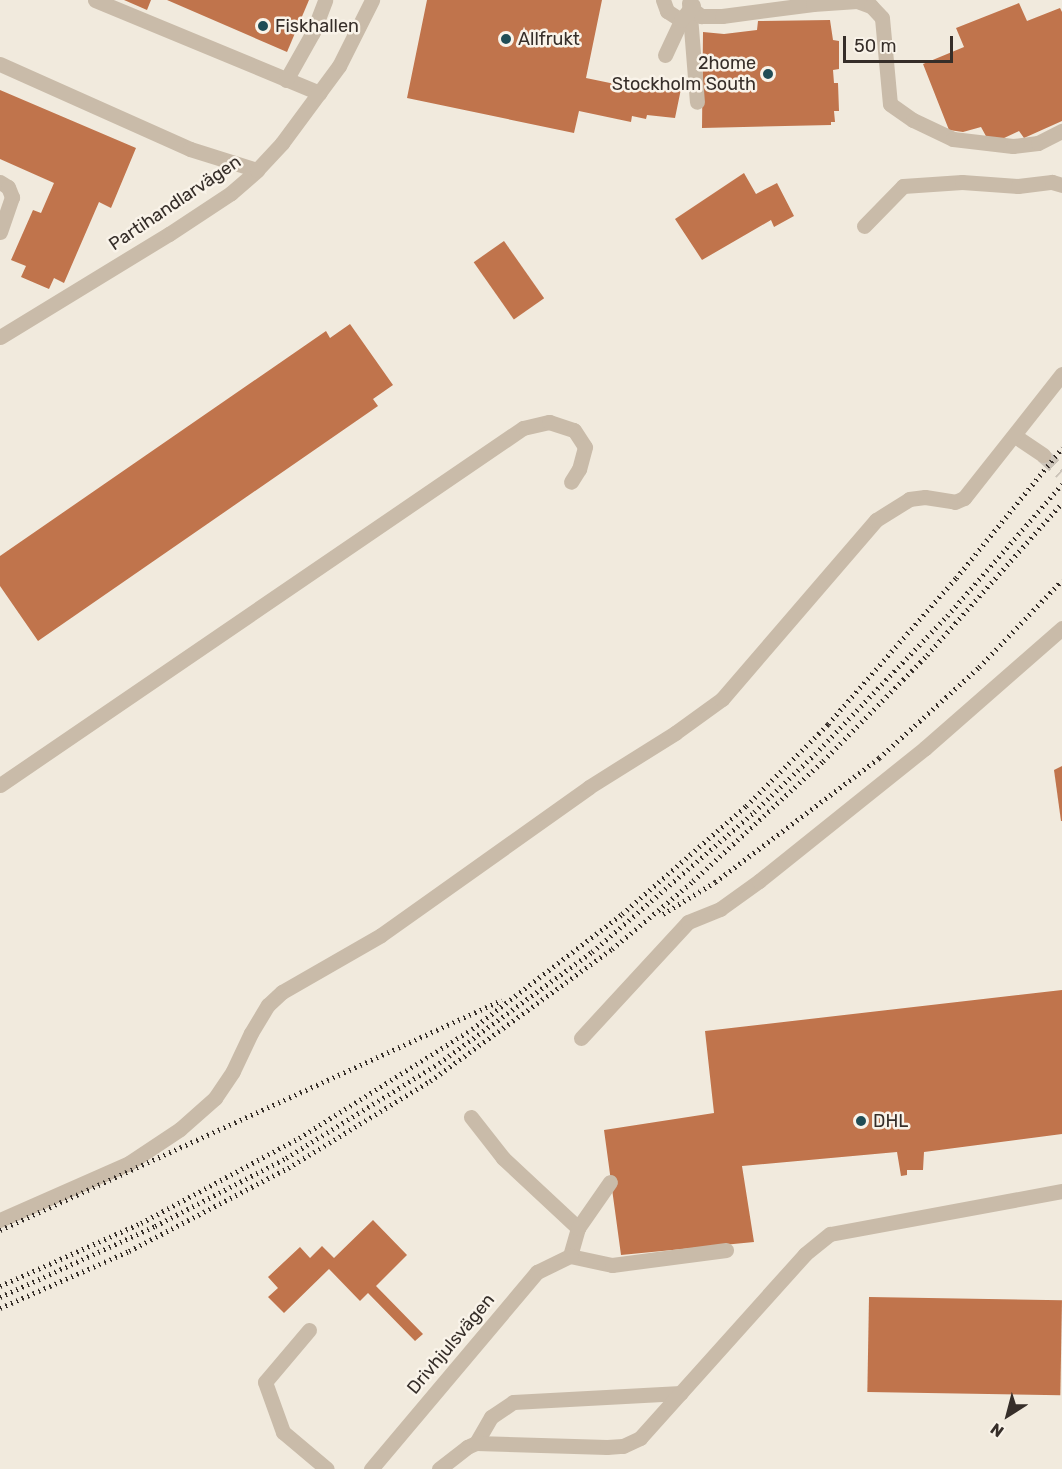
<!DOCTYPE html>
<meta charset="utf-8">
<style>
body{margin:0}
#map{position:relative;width:1062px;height:1469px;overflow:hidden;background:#f1eadd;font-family:Rubik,sans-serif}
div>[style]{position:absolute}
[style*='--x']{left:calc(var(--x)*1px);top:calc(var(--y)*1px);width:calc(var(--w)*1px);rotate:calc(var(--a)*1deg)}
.building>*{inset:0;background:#c0744c;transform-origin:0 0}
.minor-tunnel>*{height:15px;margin-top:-7.5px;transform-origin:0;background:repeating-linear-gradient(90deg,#ccc4b9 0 15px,transparent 0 23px)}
.minor>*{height:15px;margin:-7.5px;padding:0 7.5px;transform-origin:7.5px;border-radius:7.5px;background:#c9bba9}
.rail>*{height:4.5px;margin-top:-2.25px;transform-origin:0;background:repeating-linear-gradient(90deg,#362e29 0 1.5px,transparent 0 6px)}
.dots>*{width:16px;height:16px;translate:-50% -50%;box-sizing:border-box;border:3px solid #f9f3e9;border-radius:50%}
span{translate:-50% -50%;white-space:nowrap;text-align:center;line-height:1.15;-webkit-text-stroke:5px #f9f3e9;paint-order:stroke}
.poi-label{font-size:18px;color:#362e29}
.left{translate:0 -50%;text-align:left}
.right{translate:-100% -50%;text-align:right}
.street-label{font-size:18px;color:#362e29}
.north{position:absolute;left:978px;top:1385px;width:60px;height:60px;-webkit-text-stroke:4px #f9f3e9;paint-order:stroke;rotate:216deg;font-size:16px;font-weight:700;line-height:24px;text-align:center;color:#362e29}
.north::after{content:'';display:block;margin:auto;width:21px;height:27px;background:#362e29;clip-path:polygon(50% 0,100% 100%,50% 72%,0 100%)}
.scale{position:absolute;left:843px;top:36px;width:110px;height:27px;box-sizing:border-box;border:3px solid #362e29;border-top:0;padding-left:8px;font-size:18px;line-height:21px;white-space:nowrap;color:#362e29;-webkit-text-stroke:4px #f9f3e9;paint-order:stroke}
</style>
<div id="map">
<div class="building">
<div style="clip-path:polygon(124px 0,151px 0,147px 10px)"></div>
<div style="clip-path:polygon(167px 0,309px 0,287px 52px)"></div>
<div style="clip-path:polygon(427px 0,602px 0,586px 78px,639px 89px,640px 85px,651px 87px,653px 82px,665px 85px,665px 81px,682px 84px,675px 118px,647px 115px,646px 119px,632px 116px,631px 122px,579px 111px,574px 133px,407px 98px)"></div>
<div style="clip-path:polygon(1019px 3px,1027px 21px,1060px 8px,1062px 12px,1062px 121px,1024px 138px,1019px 131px,1002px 139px,987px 138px,981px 127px,963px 132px,949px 130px,923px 64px,964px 47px,956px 28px)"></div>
<div style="clip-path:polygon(830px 20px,833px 40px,839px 41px,839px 69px,833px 70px,834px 83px,838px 83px,839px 111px,834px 111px,835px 122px,831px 122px,831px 125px,702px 128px,703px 32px,724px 34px,757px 30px,758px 21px)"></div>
<div style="clip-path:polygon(0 90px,136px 148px,111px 208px,99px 202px,64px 283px,54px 278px,49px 289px,21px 277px,26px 266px,11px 260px,33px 210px,41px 213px,54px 183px,0 159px)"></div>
<div style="clip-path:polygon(744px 173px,756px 194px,777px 183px,794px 216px,774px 227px,771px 220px,702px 260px,675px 219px)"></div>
<div style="left:504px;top:241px;width:70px;height:37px;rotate:55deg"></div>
<div style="clip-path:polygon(350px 324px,393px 385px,373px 399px,378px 406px,38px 641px,0 586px,0 556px,326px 331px,330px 338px)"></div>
<div style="clip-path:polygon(1062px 766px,1062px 821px,1061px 821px,1054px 770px)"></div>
<div style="clip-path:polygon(1062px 990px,1062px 1134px,924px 1152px,923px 1170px,907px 1170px,907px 1175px,901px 1176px,897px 1152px,742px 1166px,754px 1242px,621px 1255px,604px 1130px,714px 1113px,705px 1031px)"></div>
<div style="clip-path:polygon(373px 1220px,407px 1255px,376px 1286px,423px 1334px,415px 1341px,368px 1293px,360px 1301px,329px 1269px,284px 1313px,268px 1297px,278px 1288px,268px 1277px,300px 1247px,310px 1258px,322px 1246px,334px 1258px)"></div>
<div style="left:869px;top:1297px;width:193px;height:95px;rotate:1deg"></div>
</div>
<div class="minor-tunnel">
<div style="--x:1043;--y:455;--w:25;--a:42"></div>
</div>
<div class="minor">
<div style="--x:95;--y:0;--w:243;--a:22.5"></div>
<div style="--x:663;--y:0;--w:12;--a:70"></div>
<div style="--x:667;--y:11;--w:17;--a:33"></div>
<div style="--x:689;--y:3;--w:99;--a:85.4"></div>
<div style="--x:691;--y:8;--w:13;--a:39"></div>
<div style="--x:701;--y:16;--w:21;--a:0"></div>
<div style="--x:722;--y:16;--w:92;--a:-7.5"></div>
<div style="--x:813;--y:4;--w:44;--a:-3.9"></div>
<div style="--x:857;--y:1;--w:15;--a:20"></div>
<div style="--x:871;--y:6;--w:16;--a:47"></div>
<div style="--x:882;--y:18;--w:86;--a:84.7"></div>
<div style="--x:890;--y:104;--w:28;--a:35"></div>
<div style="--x:913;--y:120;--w:44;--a:25.4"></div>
<div style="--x:953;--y:139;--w:60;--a:6.7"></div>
<div style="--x:1013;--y:146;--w:25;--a:-7"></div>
<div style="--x:1038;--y:143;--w:27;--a:-27"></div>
<div style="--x:665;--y:55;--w:38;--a:-65"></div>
<div style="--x:681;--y:20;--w:19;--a:-51"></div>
<div style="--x:0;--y:64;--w:208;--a:24.1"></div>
<div style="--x:190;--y:149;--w:70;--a:17.4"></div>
<div style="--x:286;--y:80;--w:55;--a:-60.6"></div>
<div style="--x:313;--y:32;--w:34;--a:-69"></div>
<div style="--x:0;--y:182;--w:9;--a:32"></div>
<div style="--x:8;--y:187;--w:11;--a:68"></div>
<div style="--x:12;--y:197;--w:37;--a:109"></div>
<div style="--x:864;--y:226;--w:56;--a:-45.7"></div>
<div style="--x:903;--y:186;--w:59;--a:-3.9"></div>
<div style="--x:962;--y:182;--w:56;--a:4.1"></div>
<div style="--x:1018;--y:186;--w:34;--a:-7"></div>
<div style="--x:1052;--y:182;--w:10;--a:17"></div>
<div style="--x:0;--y:337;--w:198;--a:-31.4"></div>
<div style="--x:169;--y:234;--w:74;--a:-33.5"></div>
<div style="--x:231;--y:193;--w:35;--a:-41"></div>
<div style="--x:257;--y:170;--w:37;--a:-47"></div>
<div style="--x:282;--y:143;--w:96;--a:-53.5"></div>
<div style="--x:339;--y:66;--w:74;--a:-63.4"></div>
<div style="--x:1015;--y:436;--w:34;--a:34"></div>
<div style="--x:0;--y:785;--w:633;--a:-34.32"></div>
<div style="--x:523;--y:428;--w:27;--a:-13"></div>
<div style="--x:549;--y:422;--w:26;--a:18"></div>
<div style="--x:574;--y:430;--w:20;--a:57"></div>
<div style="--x:585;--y:447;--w:23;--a:105"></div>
<div style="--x:579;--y:469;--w:15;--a:122"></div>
<div style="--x:581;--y:1038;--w:158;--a:-47.3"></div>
<div style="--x:688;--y:922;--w:35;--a:-22"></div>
<div style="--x:720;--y:909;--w:48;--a:-35.7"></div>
<div style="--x:759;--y:881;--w:213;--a:-38.7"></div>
<div style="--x:925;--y:748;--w:182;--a:-41.2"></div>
<div style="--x:471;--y:1117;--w:52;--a:52"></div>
<div style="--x:503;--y:1158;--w:103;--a:43"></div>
<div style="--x:578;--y:1228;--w:29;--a:106"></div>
<div style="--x:0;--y:1220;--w:141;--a:-23.8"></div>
<div style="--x:129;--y:1163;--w:61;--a:-33.7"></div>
<div style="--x:180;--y:1129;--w:47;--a:-41.5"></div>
<div style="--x:215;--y:1098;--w:32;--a:-56"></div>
<div style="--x:233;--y:1071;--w:42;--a:-64.7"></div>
<div style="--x:251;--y:1033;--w:33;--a:-59"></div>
<div style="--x:268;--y:1005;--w:19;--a:-43"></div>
<div style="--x:282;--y:992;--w:114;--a:-29.9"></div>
<div style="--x:381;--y:935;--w:255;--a:-35.4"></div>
<div style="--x:589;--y:787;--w:102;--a:-32.1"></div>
<div style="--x:675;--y:733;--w:58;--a:-35.9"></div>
<div style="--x:722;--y:699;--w:236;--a:-49.3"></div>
<div style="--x:876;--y:520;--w:39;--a:-32"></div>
<div style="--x:909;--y:499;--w:16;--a:-7"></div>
<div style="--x:925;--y:497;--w:30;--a:9"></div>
<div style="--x:955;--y:502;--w:10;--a:-24"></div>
<div style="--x:964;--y:498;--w:158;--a:-51.7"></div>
<div style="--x:578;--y:1228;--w:56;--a:-55.2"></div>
<div style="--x:570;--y:1256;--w:43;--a:12.1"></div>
<div style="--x:612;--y:1265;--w:115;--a:-7.5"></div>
<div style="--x:309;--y:1330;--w:68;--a:130.2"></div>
<div style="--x:265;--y:1382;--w:53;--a:70.2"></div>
<div style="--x:283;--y:1432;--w:57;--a:40.1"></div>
<div style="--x:476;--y:1443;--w:30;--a:-60"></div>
<div style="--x:491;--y:1417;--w:27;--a:-34"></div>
<div style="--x:513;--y:1402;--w:168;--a:-3.1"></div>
<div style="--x:371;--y:1469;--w:258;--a:-49.9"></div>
<div style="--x:537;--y:1272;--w:37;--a:-26"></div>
<div style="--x:439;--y:1469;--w:36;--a:-38"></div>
<div style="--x:467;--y:1447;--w:10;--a:-24"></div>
<div style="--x:476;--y:1443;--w:131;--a:1.7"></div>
<div style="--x:607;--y:1447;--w:16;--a:-4"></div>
<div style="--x:623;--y:1446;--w:19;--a:-25"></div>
<div style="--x:640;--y:1438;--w:247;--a:-48.1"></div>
<div style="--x:805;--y:1254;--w:32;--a:-39"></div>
<div style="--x:830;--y:1234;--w:236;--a:-10.5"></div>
</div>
<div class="rail">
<div style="--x:663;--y:914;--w:61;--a:-31.6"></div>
<div style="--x:715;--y:882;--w:206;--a:-37.1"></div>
<div style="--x:879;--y:758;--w:135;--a:-42.3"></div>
<div style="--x:979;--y:667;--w:120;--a:-46.3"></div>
<div style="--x:0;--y:1230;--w:552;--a:-24.62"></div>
<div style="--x:0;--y:1286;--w:154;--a:-24.1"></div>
<div style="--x:141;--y:1223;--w:179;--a:-28.3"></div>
<div style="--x:299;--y:1138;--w:204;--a:-32.2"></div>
<div style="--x:472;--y:1029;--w:189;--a:-37.5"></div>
<div style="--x:622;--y:914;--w:164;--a:-41.1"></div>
<div style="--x:746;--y:806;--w:116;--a:-45"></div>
<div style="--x:828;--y:724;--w:194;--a:-48.8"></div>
<div style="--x:956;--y:578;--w:168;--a:-50.8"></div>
<div style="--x:0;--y:1297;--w:170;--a:-24.6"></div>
<div style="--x:155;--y:1226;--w:148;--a:-27.4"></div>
<div style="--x:286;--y:1158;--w:180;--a:-31.8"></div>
<div style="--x:439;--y:1063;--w:189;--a:-36"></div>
<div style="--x:592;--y:952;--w:214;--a:-40.8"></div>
<div style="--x:754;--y:812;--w:84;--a:-43.6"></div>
<div style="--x:815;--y:754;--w:191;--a:-46.3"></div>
<div style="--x:947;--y:616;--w:175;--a:-48.9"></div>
<div style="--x:0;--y:1308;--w:141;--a:-23.8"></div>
<div style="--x:129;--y:1251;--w:179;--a:-27.6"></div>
<div style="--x:288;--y:1168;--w:167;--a:-31.5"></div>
<div style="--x:430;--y:1081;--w:225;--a:-36"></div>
<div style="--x:612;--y:949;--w:106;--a:-40"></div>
<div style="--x:693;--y:881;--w:177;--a:-42.7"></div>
<div style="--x:823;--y:761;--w:148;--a:-45.5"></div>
<div style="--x:927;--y:655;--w:203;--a:-48.4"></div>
</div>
<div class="dots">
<div style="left:263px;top:26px;background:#204d56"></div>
<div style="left:506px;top:39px;background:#204d56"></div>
<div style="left:768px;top:74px;background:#204d56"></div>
<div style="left:861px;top:1121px;background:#204d56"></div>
</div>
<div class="poi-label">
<span class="left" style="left:275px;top:26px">Fiskhallen</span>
<span class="left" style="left:518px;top:39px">Allfrukt</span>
<span class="right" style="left:756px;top:74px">2home<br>Stockholm South</span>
<span class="left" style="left:873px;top:1121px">DHL</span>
</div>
<div class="street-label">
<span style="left:175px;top:203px;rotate:-34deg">Partihandlarvägen</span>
<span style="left:451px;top:1344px;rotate:-50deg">Drivhjulsvägen</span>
</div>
<div class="north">N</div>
<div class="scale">50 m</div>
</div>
